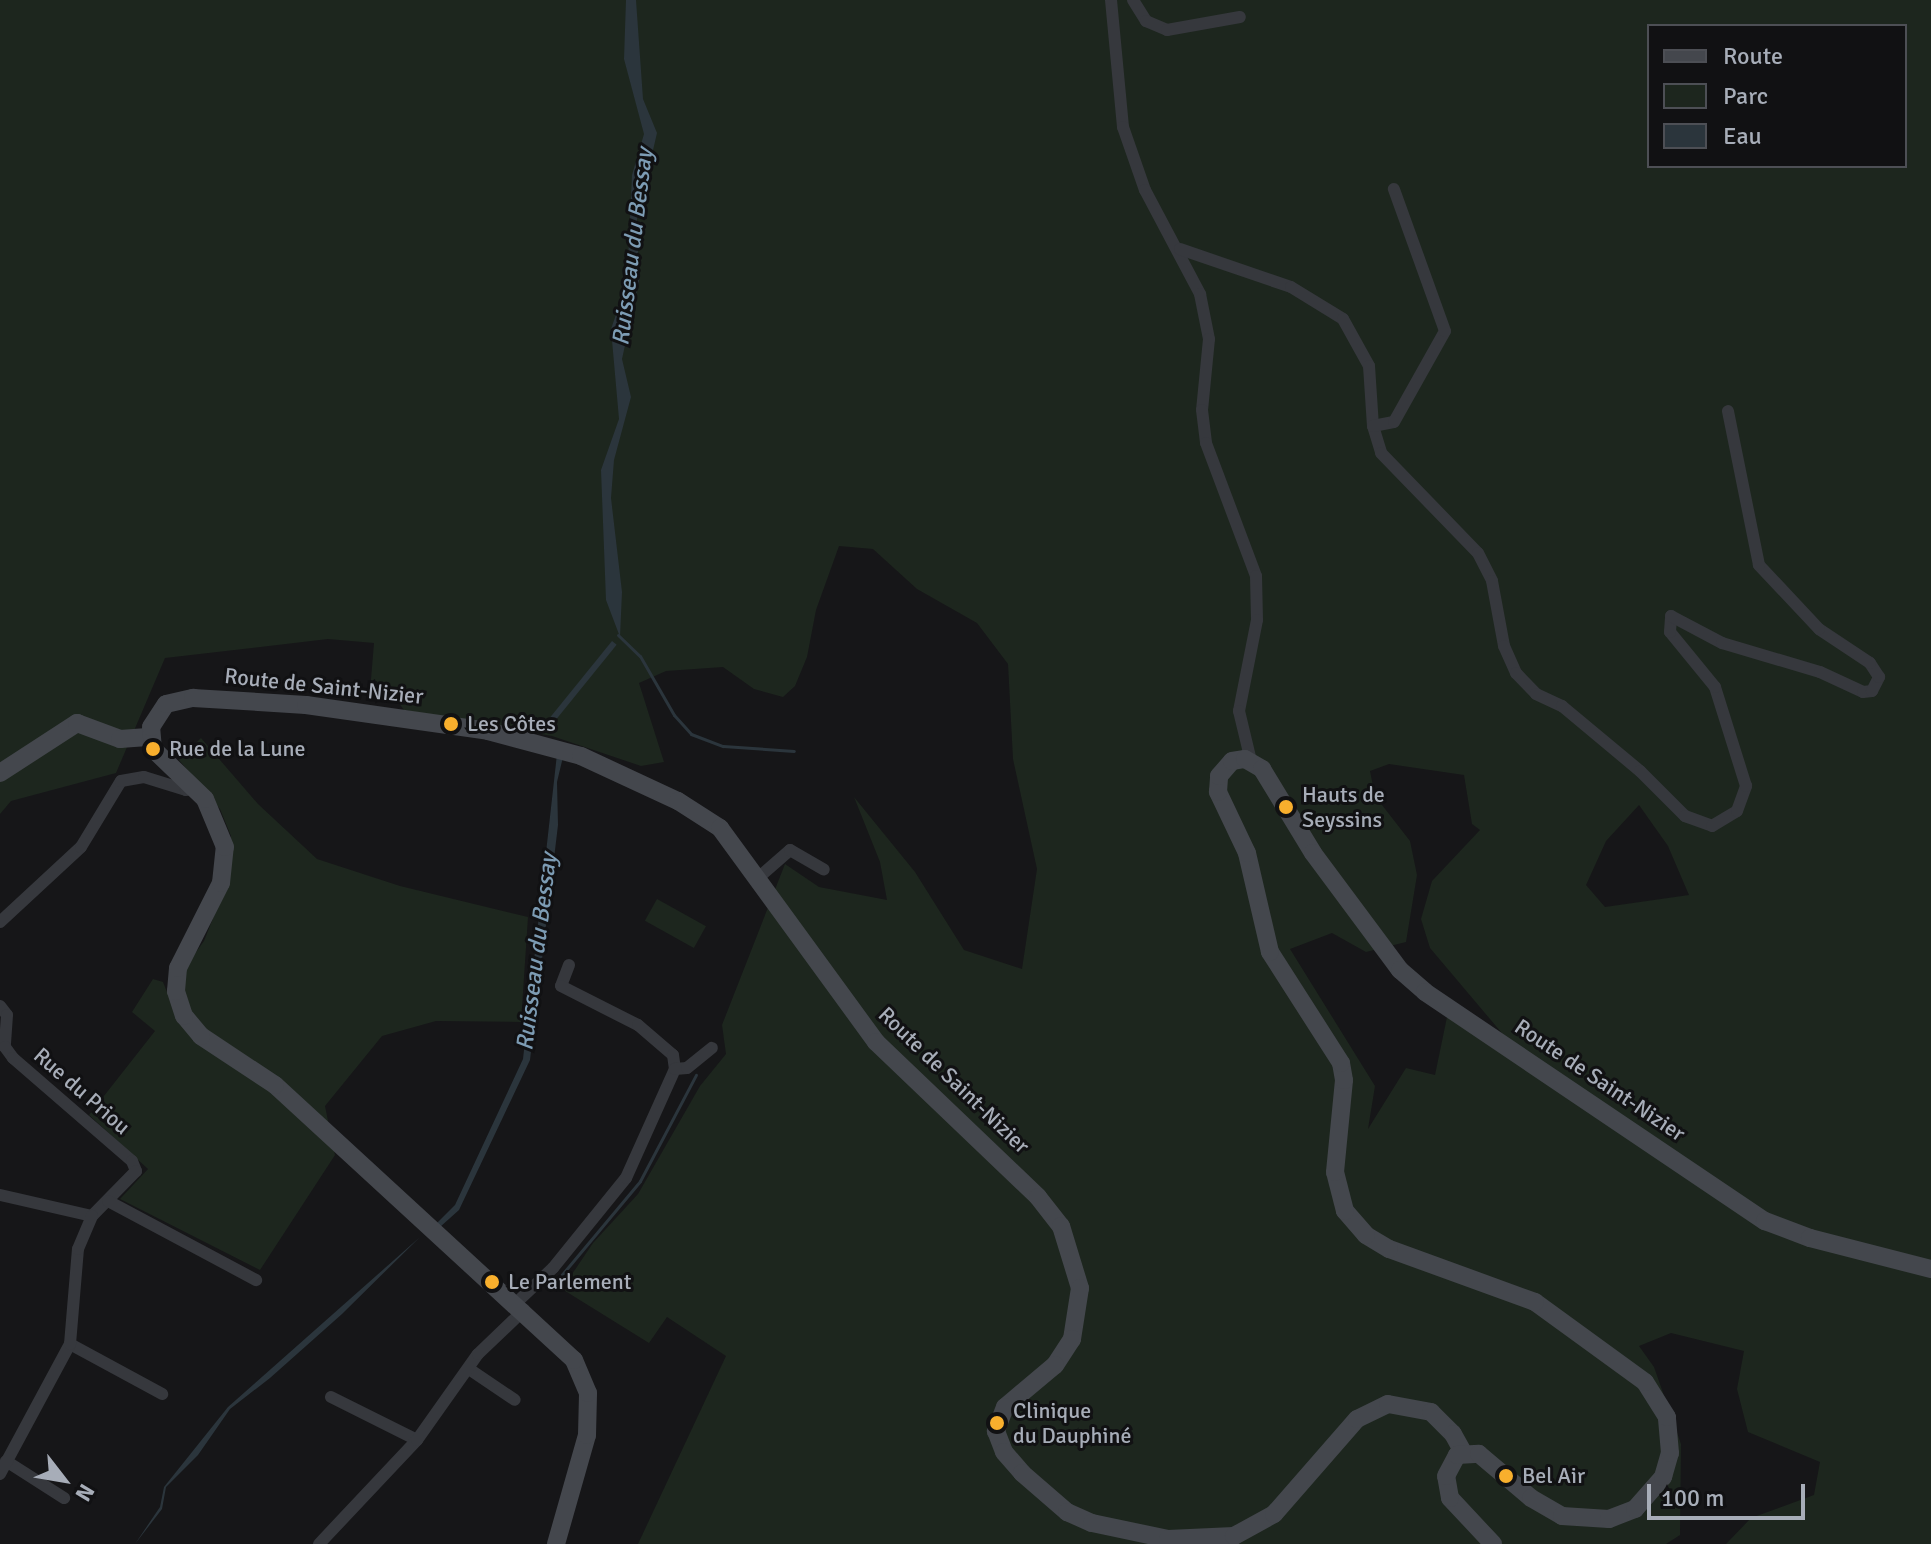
<!DOCTYPE html>
<meta charset="utf-8">
<style>
body{margin:0}
#map{position:relative;width:1931px;height:1544px;overflow:hidden;background:#161618;font-family:Signika,sans-serif}
div>[style]{position:absolute}
[style*='--x']{left:calc(var(--x)*1px);top:calc(var(--y)*1px);width:calc(var(--w)*1px);rotate:calc(var(--a)*1deg)}
.green>*{inset:0;background:#1d261e;transform-origin:0 0}
.water>*{inset:0;background:#2b353c;transform-origin:0 0}
.stream>*{height:3px;margin:-1.5px;padding:0 1.5px;transform-origin:1.5px;border-radius:1.5px;background:#2b353c}
.street>*{height:12px;margin:-6px;padding:0 6px;transform-origin:6px;border-radius:6px;background:#36383d}
.secondary>*{height:18px;margin:-9px;padding:0 9px;transform-origin:9px;border-radius:9px;background:#44474d}
.dots>*{width:22px;height:22px;translate:-50% -50%;box-sizing:border-box;border:4px solid #111113;border-radius:50%}
span{translate:-50% -50%;white-space:nowrap;text-align:center;line-height:1.15;-webkit-text-stroke:6px #111113;paint-order:stroke}
.street-label{font-size:22px;color:#a7adb8}
.poi-label{font-size:22px;color:#a7adb8}
.left{translate:0 -50%;text-align:left}
.water-label{font-size:24px;color:#7d9cb4;font-style:italic}
.legend{position:absolute;left:1647px;top:24px;width:260px;height:144px;box-sizing:border-box;background:#111113;border:2px solid #4d4f55;margin:0;padding:10px 14px;list-style:none;font-size:24px;color:#a7adb8}
.legend li{display:flex;align-items:center;gap:16px;height:40px}
.legend b{width:40px;border:2px solid #4d4f55}
.north{position:absolute;left:24px;top:1440px;width:80px;height:80px;-webkit-text-stroke:6px #111113;paint-order:stroke;rotate:121deg;font-size:22px;font-weight:700;line-height:32px;text-align:center;color:#a7adb8}
.north::after{content:'';display:block;margin:auto;width:28px;height:36px;background:#a7adb8;clip-path:polygon(50% 0,100% 100%,50% 72%,0 100%)}
.scale{position:absolute;left:1647px;top:1484px;width:158px;height:36px;box-sizing:border-box;border:4px solid #a7adb8;border-top:0;padding-left:10px;font-size:24px;line-height:28px;white-space:nowrap;color:#a7adb8;-webkit-text-stroke:6px #111113;paint-order:stroke}
</style>
<div id="map">
<div class="green">
<div style="clip-path:polygon(evenodd,0 0,1931px 0,1931px 1544px,1726px 1544px,1751px 1518px,1814px 1495px,1820px 1462px,1748px 1432px,1737px 1389px,1744px 1351px,1671px 1333px,1639px 1346px,1654px 1367px,1681px 1444px,1680px 1535px,1666px 1544px,638px 1544px,726px 1356px,667px 1317px,649px 1343px,562px 1289px,593px 1243px,638px 1194px,700px 1086px,726px 1054px,722px 1025px,785px 864px,819px 887px,887px 900px,880px 862px,854px 797px,915px 872px,964px 950px,1022px 969px,1037px 869px,1013px 759px,1008px 664px,977px 623px,917px 589px,873px 549px,839px 546px,816px 610px,807px 657px,795px 686px,783px 697px,754px 689px,723px 667px,666px 671px,639px 683px,664px 762px,641px 766px,552px 736px,404px 710px,398px 702px,370px 691px,374px 643px,328px 639px,165px 658px,116px 773px,11px 801px,0 814px,0 0,1649px 26px,1905px 26px,1905px 166px,1649px 166px,1649px 26px,0 0,1389px 764px,1464px 775px,1472px 824px,1480px 830px,1432px 881px,1421px 919px,1430px 948px,1506px 1038px,1447px 1017px,1435px 1075px,1406px 1068px,1368px 1129px,1375px 1086px,1290px 949px,1332px 933px,1366px 952px,1406px 942px,1417px 875px,1410px 841px,1375px 796px,1370px 771px,1389px 764px,0 0,1639px 805px,1668px 846px,1689px 895px,1605px 907px,1586px 885px,1606px 841px,1639px 805px)"></div>
<div style="clip-path:polygon(201px 738px,258px 804px,317px 859px,400px 886px,528px 917px,521px 1022px,436px 1021px,382px 1036px,325px 1106px,335px 1155px,260px 1270px,120px 1199px,148px 1169px,89px 1115px,155px 1031px,132px 1012px,153px 979px,163px 982px,167px 992px,204px 941px,229px 878px,231px 836px,220px 809px,179px 760px)"></div>
<div style="left:657px;top:899px;width:56px;height:25px;rotate:29deg"></div>
</div>
<div class="water">
<div style="clip-path:polygon(626px 0,636px 0,643px 99px,657px 133px,637px 219px,639px 282px,622px 359px,631px 397px,614px 460px,611px 498px,622px 592px,620px 637px,606px 600px,601px 470px,619px 419px,611px 329px,627px 283px,632px 175px,644px 134px,624px 59px)"></div>
<div style="left:612px;top:641px;width:6px;height:111px;rotate:39deg"></div>
<div style="clip-path:polygon(557px 754px,563px 757px,557px 782px,558px 825px,530px 1060px,459px 1210px,440px 1227px,437px 1223px,455px 1205px,523px 1059px)"></div>
<div style="clip-path:polygon(420px 1237px,342px 1314px,270px 1378px,230px 1409px,198px 1455px,166px 1487px,162px 1509px,135px 1544px,160px 1507px,164px 1487px,228px 1407px)"></div>
</div>
<div class="stream">
<div style="--x:618;--y:635;--w:30;--a:44"></div>
<div style="--x:640;--y:656;--w:68;--a:60"></div>
<div style="--x:674;--y:715;--w:25;--a:48"></div>
<div style="--x:691;--y:734;--w:34;--a:21"></div>
<div style="--x:723;--y:746;--w:71;--a:4"></div>
<div style="--x:554;--y:1284;--w:134;--a:-50.1"></div>
<div style="--x:640;--y:1181;--w:120;--a:-62.2"></div>
</div>
<div class="street">
<div style="--x:1111;--y:0;--w:128;--a:84.6"></div>
<div style="--x:1123;--y:127;--w:67;--a:70.8"></div>
<div style="--x:1145;--y:190;--w:118;--a:62.1"></div>
<div style="--x:1200;--y:294;--w:46;--a:78.7"></div>
<div style="--x:1209;--y:339;--w:71;--a:95.6"></div>
<div style="--x:1202;--y:410;--w:33;--a:83"></div>
<div style="--x:1206;--y:443;--w:142;--a:69.4"></div>
<div style="--x:1256;--y:576;--w:44;--a:88.7"></div>
<div style="--x:1257;--y:620;--w:93;--a:101.2"></div>
<div style="--x:1239;--y:711;--w:51;--a:76.5"></div>
<div style="--x:1133;--y:0;--w:25;--a:58"></div>
<div style="--x:1146;--y:21;--w:23;--a:23"></div>
<div style="--x:1167;--y:30;--w:74;--a:-10.1"></div>
<div style="--x:1180;--y:249;--w:117;--a:18.9"></div>
<div style="--x:1291;--y:287;--w:61;--a:31.6"></div>
<div style="--x:1343;--y:319;--w:54;--a:61"></div>
<div style="--x:1369;--y:366;--w:60;--a:86.2"></div>
<div style="--x:1373;--y:426;--w:28;--a:73"></div>
<div style="--x:1381;--y:453;--w:139;--a:45.9"></div>
<div style="--x:1478;--y:553;--w:31;--a:63"></div>
<div style="--x:1492;--y:581;--w:66;--a:79.5"></div>
<div style="--x:1504;--y:646;--w:30;--a:66"></div>
<div style="--x:1516;--y:673;--w:29;--a:46"></div>
<div style="--x:1536;--y:694;--w:29;--a:25"></div>
<div style="--x:1562;--y:706;--w:102;--a:39.8"></div>
<div style="--x:1640;--y:771;--w:64;--a:45"></div>
<div style="--x:1685;--y:816;--w:29;--a:20"></div>
<div style="--x:1712;--y:826;--w:29;--a:-31"></div>
<div style="--x:1737;--y:811;--w:27;--a:-70"></div>
<div style="--x:1746;--y:786;--w:104;--a:-107.4"></div>
<div style="--x:1715;--y:687;--w:71;--a:-129.3"></div>
<div style="--x:1670;--y:632;--w:16;--a:-86"></div>
<div style="--x:1671;--y:616;--w:58;--a:27.9"></div>
<div style="--x:1722;--y:643;--w:102;--a:16.5"></div>
<div style="--x:1820;--y:672;--w:47;--a:24.9"></div>
<div style="--x:1863;--y:692;--w:9;--a:-6"></div>
<div style="--x:1872;--y:691;--w:16;--a:-63"></div>
<div style="--x:1879;--y:677;--w:17;--a:-123"></div>
<div style="--x:1870;--y:663;--w:61;--a:-146.3"></div>
<div style="--x:1819;--y:629;--w:88;--a:-133.2"></div>
<div style="--x:1759;--y:565;--w:157;--a:-101.4"></div>
<div style="--x:1373;--y:426;--w:21;--a:-11"></div>
<div style="--x:1394;--y:422;--w:104;--a:-60.7"></div>
<div style="--x:1445;--y:331;--w:151;--a:-109.8"></div>
<div style="--x:757;--y:879;--w:44;--a:-41.3"></div>
<div style="--x:790;--y:850;--w:39;--a:30"></div>
<div style="--x:0;--y:922;--w:110;--a:-42.8"></div>
<div style="--x:81;--y:847;--w:77;--a:-58.8"></div>
<div style="--x:121;--y:781;--w:23;--a:-10"></div>
<div style="--x:144;--y:777;--w:44;--a:17.2"></div>
<div style="--x:186;--y:790;--w:9;--a:-21"></div>
<div style="--x:569;--y:965;--w:22;--a:111"></div>
<div style="--x:561;--y:986;--w:86;--a:26.9"></div>
<div style="--x:638;--y:1025;--w:46;--a:40.6"></div>
<div style="--x:673;--y:1055;--w:14;--a:82"></div>
<div style="--x:0;--y:1006;--w:11;--a:52"></div>
<div style="--x:7;--y:1015;--w:32;--a:94"></div>
<div style="--x:5;--y:1047;--w:14;--a:54"></div>
<div style="--x:13;--y:1058;--w:157;--a:40.9"></div>
<div style="--x:132;--y:1161;--w:11;--a:68"></div>
<div style="--x:136;--y:1171;--w:63;--a:134.4"></div>
<div style="--x:92;--y:1216;--w:94;--a:-167.1"></div>
<div style="--x:108;--y:1201;--w:168;--a:28.1"></div>
<div style="--x:516;--y:1303;--w:51;--a:-43.4"></div>
<div style="--x:553;--y:1268;--w:116;--a:-51"></div>
<div style="--x:626;--y:1178;--w:120;--a:-65.8"></div>
<div style="--x:675;--y:1069;--w:12;--a:-5"></div>
<div style="--x:687;--y:1068;--w:32;--a:-39"></div>
<div style="--x:70;--y:1344;--w:105;--a:28.5"></div>
<div style="--x:469;--y:1369;--w:55;--a:34"></div>
<div style="--x:331;--y:1397;--w:96;--a:26.6"></div>
<div style="--x:6;--y:1461;--w:69;--a:32.5"></div>
<div style="--x:0;--y:1474;--w:148;--a:-61.7"></div>
<div style="--x:70;--y:1344;--w:95;--a:-85.2"></div>
<div style="--x:78;--y:1249;--w:36;--a:-67"></div>
<div style="--x:319;--y:1544;--w:143;--a:-46.7"></div>
<div style="--x:417;--y:1440;--w:105;--a:-54.7"></div>
<div style="--x:478;--y:1354;--w:64;--a:-43.7"></div>
</div>
<div class="secondary">
<div style="--x:0;--y:773;--w:92;--a:-33"></div>
<div style="--x:77;--y:723;--w:46;--a:20.4"></div>
<div style="--x:120;--y:739;--w:31;--a:-4"></div>
<div style="--x:556;--y:1544;--w:113;--a:-74.1"></div>
<div style="--x:587;--y:1435;--w:42;--a:-88.6"></div>
<div style="--x:588;--y:1393;--w:36;--a:-113"></div>
<div style="--x:574;--y:1360;--w:406;--a:-137.4"></div>
<div style="--x:275;--y:1085;--w:89;--a:-146.5"></div>
<div style="--x:201;--y:1036;--w:26;--a:-130"></div>
<div style="--x:184;--y:1016;--w:26;--a:-108"></div>
<div style="--x:176;--y:991;--w:23;--a:-85"></div>
<div style="--x:178;--y:968;--w:95;--a:-63.2"></div>
<div style="--x:221;--y:883;--w:36;--a:-84"></div>
<div style="--x:225;--y:847;--w:52;--a:-112.6"></div>
<div style="--x:205;--y:799;--w:72;--a:-136.1"></div>
<div style="--x:153;--y:749;--w:22;--a:-95"></div>
<div style="--x:151;--y:727;--w:27;--a:-57"></div>
<div style="--x:166;--y:704;--w:28;--a:-13"></div>
<div style="--x:193;--y:698;--w:113;--a:3.5"></div>
<div style="--x:306;--y:705;--w:184;--a:8.1"></div>
<div style="--x:488;--y:731;--w:96;--a:15"></div>
<div style="--x:581;--y:756;--w:107;--a:24.9"></div>
<div style="--x:678;--y:801;--w:50;--a:32.7"></div>
<div style="--x:720;--y:828;--w:265;--a:53.9"></div>
<div style="--x:876;--y:1042;--w:224;--a:43.7"></div>
<div style="--x:1038;--y:1197;--w:37;--a:52"></div>
<div style="--x:1061;--y:1226;--w:65;--a:73"></div>
<div style="--x:1080;--y:1288;--w:52;--a:98.9"></div>
<div style="--x:1072;--y:1339;--w:31;--a:123"></div>
<div style="--x:1055;--y:1365;--w:65;--a:140"></div>
<div style="--x:1005;--y:1407;--w:26;--a:111"></div>
<div style="--x:996;--y:1431;--w:22;--a:69"></div>
<div style="--x:1004;--y:1452;--w:28;--a:49"></div>
<div style="--x:1022;--y:1473;--w:60;--a:40.9"></div>
<div style="--x:1067;--y:1512;--w:27;--a:24"></div>
<div style="--x:1092;--y:1523;--w:78;--a:11.9"></div>
<div style="--x:1168;--y:1539;--w:66;--a:-2.6"></div>
<div style="--x:1234;--y:1536;--w:46;--a:-28.8"></div>
<div style="--x:1274;--y:1514;--w:126;--a:-48.9"></div>
<div style="--x:1357;--y:1419;--w:34;--a:-26"></div>
<div style="--x:1388;--y:1404;--w:44;--a:10.5"></div>
<div style="--x:1431;--y:1412;--w:31;--a:45"></div>
<div style="--x:1453;--y:1434;--w:21;--a:61"></div>
<div style="--x:1493;--y:1544;--w:63;--a:-133.1"></div>
<div style="--x:1450;--y:1498;--w:22;--a:-100"></div>
<div style="--x:1446;--y:1476;--w:24;--a:-62"></div>
<div style="--x:1457;--y:1455;--w:22;--a:-3"></div>
<div style="--x:1479;--y:1454;--w:68;--a:40.2"></div>
<div style="--x:1531;--y:1498;--w:36;--a:30"></div>
<div style="--x:1562;--y:1516;--w:47;--a:3.7"></div>
<div style="--x:1609;--y:1519;--w:28;--a:-21"></div>
<div style="--x:1635;--y:1509;--w:43;--a:-48.8"></div>
<div style="--x:1663;--y:1477;--w:25;--a:-74"></div>
<div style="--x:1670;--y:1453;--w:36;--a:-95"></div>
<div style="--x:1667;--y:1417;--w:41;--a:-122.2"></div>
<div style="--x:1645;--y:1382;--w:136;--a:-144"></div>
<div style="--x:1535;--y:1302;--w:155;--a:-160"></div>
<div style="--x:1389;--y:1249;--w:27;--a:-149"></div>
<div style="--x:1366;--y:1235;--w:32;--a:-131"></div>
<div style="--x:1345;--y:1211;--w:40;--a:-104.4"></div>
<div style="--x:1335;--y:1172;--w:92;--a:-84.4"></div>
<div style="--x:1344;--y:1080;--w:17;--a:-100"></div>
<div style="--x:1341;--y:1063;--w:132;--a:-122.6"></div>
<div style="--x:1270;--y:952;--w:102;--a:-103.1"></div>
<div style="--x:1247;--y:853;--w:68;--a:-115.4"></div>
<div style="--x:1218;--y:792;--w:16;--a:-86"></div>
<div style="--x:1219;--y:776;--w:20;--a:-49"></div>
<div style="--x:1232;--y:761;--w:13;--a:-9"></div>
<div style="--x:1245;--y:759;--w:20;--a:30"></div>
<div style="--x:1262;--y:769;--w:98;--a:58.7"></div>
<div style="--x:1313;--y:853;--w:146;--a:53.4"></div>
<div style="--x:1400;--y:970;--w:33;--a:41"></div>
<div style="--x:1425;--y:992;--w:410;--a:34"></div>
<div style="--x:1765;--y:1221;--w:48;--a:20.7"></div>
<div style="--x:1810;--y:1238;--w:125;--a:14.4"></div>
</div>
<div class="dots">
<div style="left:451px;top:724px;background:#f8af2d"></div>
<div style="left:153px;top:749px;background:#f8af2d"></div>
<div style="left:1286px;top:807px;background:#f8af2d"></div>
<div style="left:492px;top:1282px;background:#f8af2d"></div>
<div style="left:997px;top:1423px;background:#f8af2d"></div>
<div style="left:1506px;top:1476px;background:#f8af2d"></div>
</div>
<div class="street-label">
<span style="left:324px;top:686px;rotate:6deg">Route de Saint-Nizier</span>
<span style="left:954px;top:1080px;rotate:44deg">Route de Saint-Nizier</span>
<span style="left:1600px;top:1080px;rotate:34deg">Route de Saint-Nizier</span>
<span style="left:82px;top:1091px;rotate:41deg">Rue du Priou</span>
</div>
<div class="poi-label">
<span class="left" style="left:467px;top:724px">Les Côtes</span>
<span class="left" style="left:169px;top:749px">Rue de la Lune</span>
<span class="left" style="left:1302px;top:807px">Hauts de<br>Seyssins</span>
<span class="left" style="left:508px;top:1282px">Le Parlement</span>
<span class="left" style="left:1013px;top:1423px">Clinique<br>du Dauphiné</span>
<span class="left" style="left:1522px;top:1476px">Bel Air</span>
</div>
<div class="water-label">
<span style="left:633px;top:247px;rotate:-83deg">Ruisseau du Bessay</span>
<span style="left:537px;top:952px;rotate:-83deg">Ruisseau du Bessay</span>
</div>
<ul class="legend">
<li><b style="height:10px;background:#44474d"></b>Route</li>
<li><b style="height:22px;background:#1d261e"></b>Parc</li>
<li><b style="height:22px;background:#2b353c"></b>Eau</li>
</ul>
<div class="north">N</div>
<div class="scale">100 m</div>
</div>
